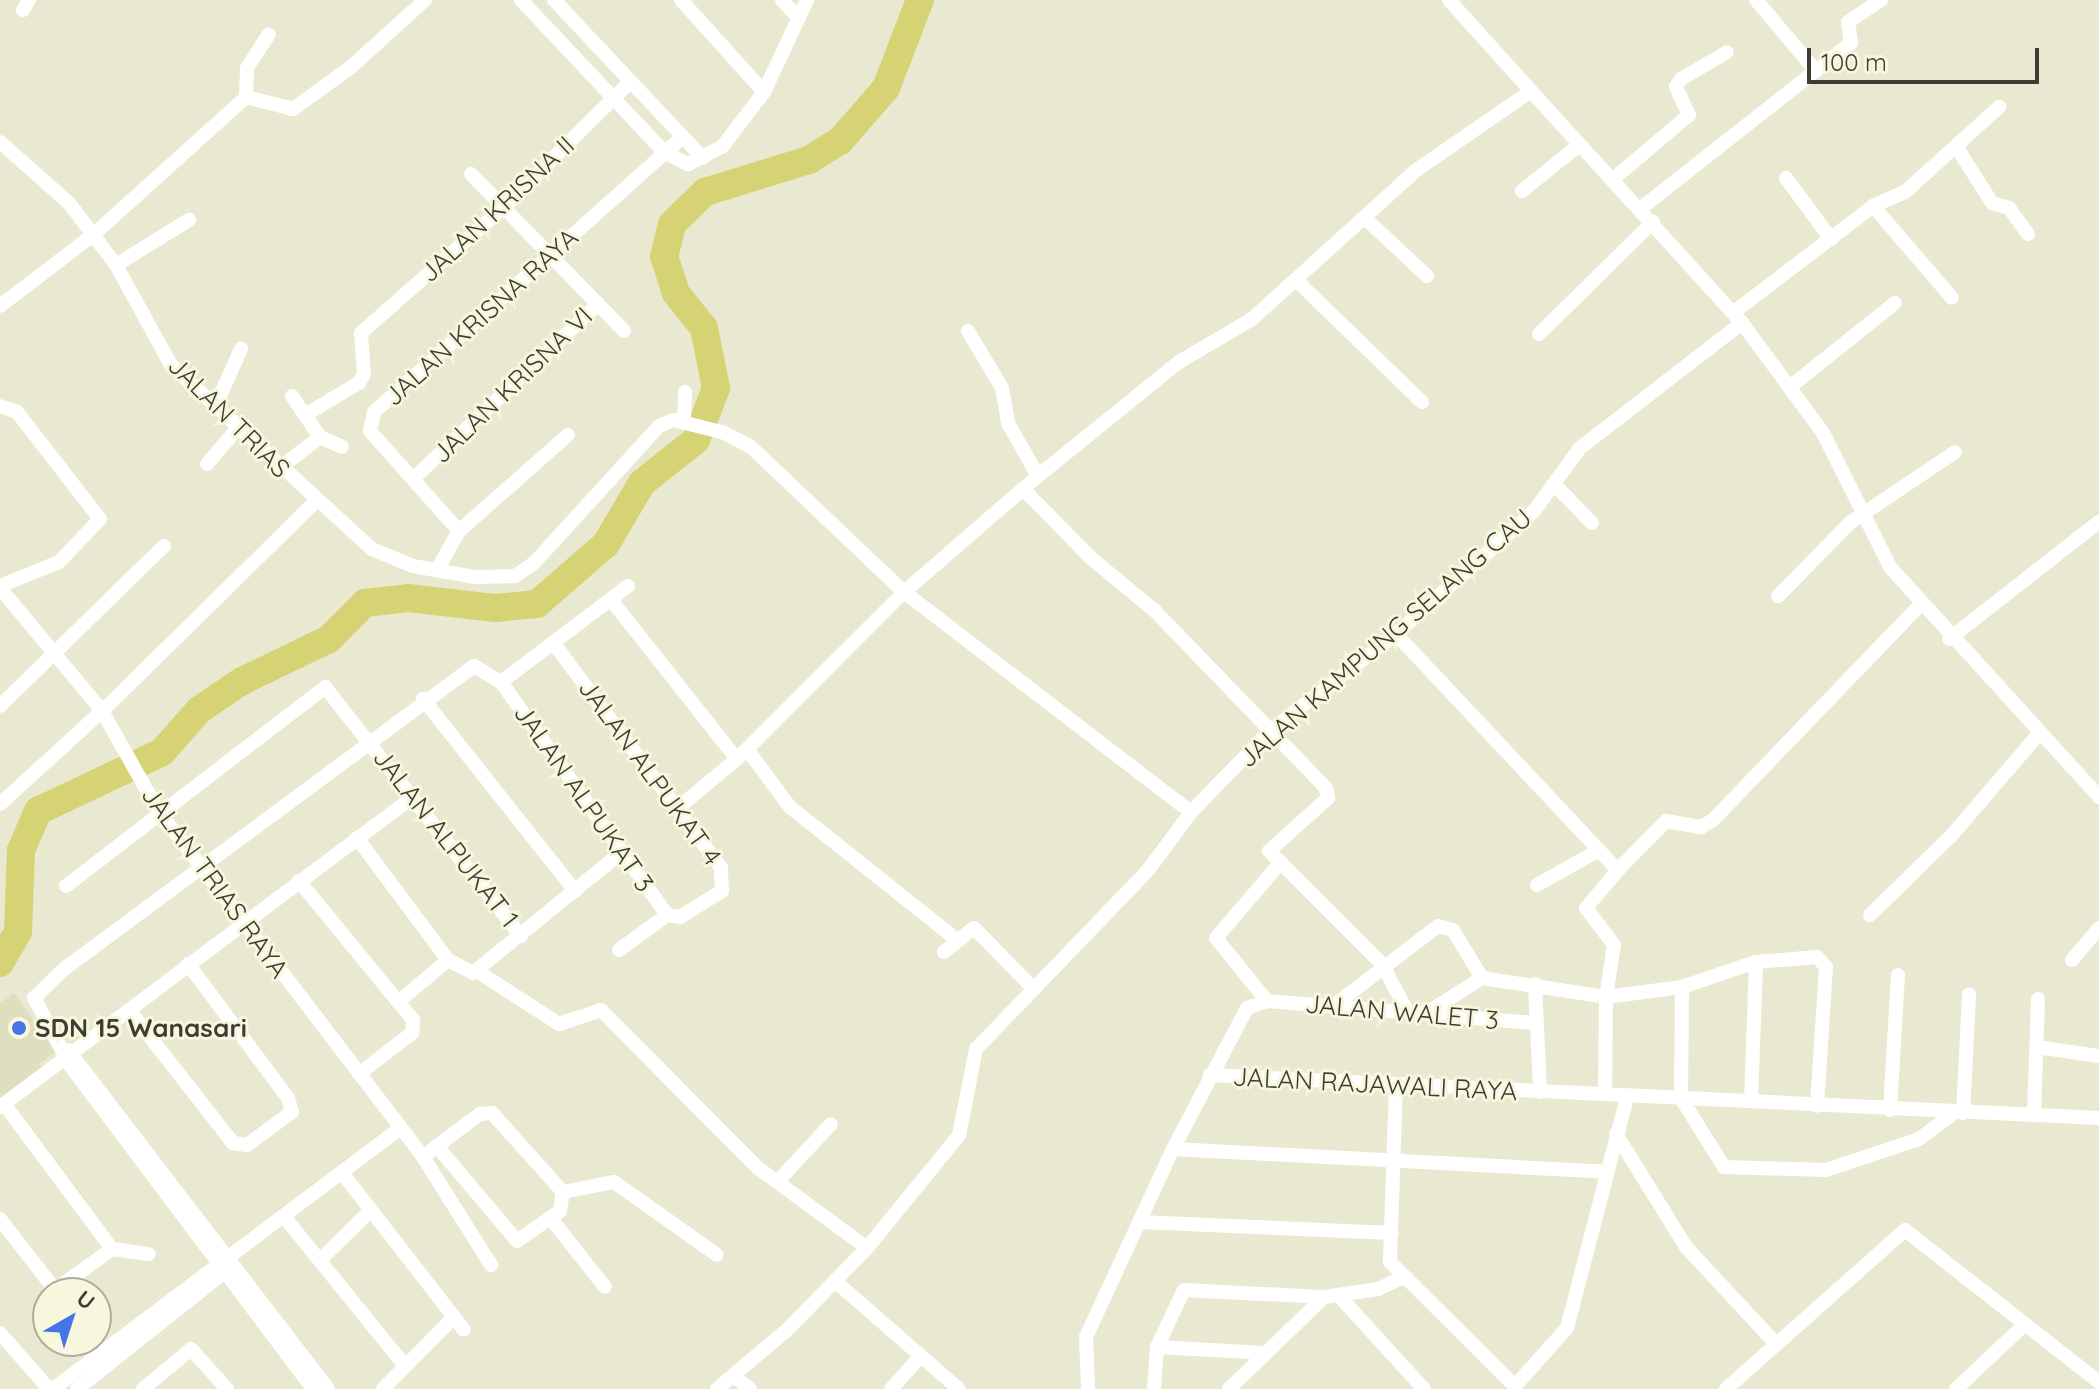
<!DOCTYPE html>
<style>
body{margin:0}
#map{position:relative;width:2099px;height:1389px;overflow:hidden;background:#e9e9d1;font-family:Quicksand,sans-serif}
div>[style]{position:absolute}
[style*='--x']{left:calc(var(--x)*1px);top:calc(var(--y)*1px);width:calc(var(--w)*1px);rotate:calc(var(--a)*1deg)}
.built>*{inset:0;background:#dfdebe}
.river>*{height:28px;margin:-14px;padding:0 14px;transform-origin:14px;border-radius:14px;background:#d6d374}
.street>*{height:14px;margin:-7px;padding:0 7px;transform-origin:7px;border-radius:7px;background:#fff}
.dots>*{width:22px;height:22px;translate:-50% -50%;box-sizing:border-box;border:4px solid #f7f7de;border-radius:50%}
span{translate:-50% -50%;white-space:nowrap;text-align:center;line-height:1.15;-webkit-text-stroke:6px #f7f7de;paint-order:stroke}
.street-label{font-size:26px;color:#3d3d34}
.poi-label{font-size:26px;color:#3d3d34;font-weight:700}
.left{translate:0 -50%;text-align:left}
.north{position:absolute;left:32px;top:1277px;width:80px;height:80px;box-sizing:border-box;background:#f7f7de;border:2px solid #adad9a;border-radius:50%;rotate:39deg;font-size:22px;font-weight:700;line-height:32px;text-align:center;color:#3d3d34}
.north::after{content:'';display:block;margin:auto;width:28px;height:36px;background:#4474e6;clip-path:polygon(50% 0,100% 100%,50% 72%,0 100%)}
.scale{position:absolute;left:1807px;top:48px;width:232px;height:36px;box-sizing:border-box;border:4px solid #3d3d34;border-top:0;padding-left:10px;font-size:24px;line-height:28px;white-space:nowrap;color:#3d3d34;-webkit-text-stroke:6px #f7f7de;paint-order:stroke}
</style>
<div id="map">
<div class="built">
<div style="clip-path:polygon(14px 993px,55px 1052px,39px 1064px,48px 1073px,0 1107px,0 1003px)"></div>
</div>
<div class="river">
<div style="--x:0;--y:963;--w:36;--a:-60"></div>
<div style="--x:18;--y:932;--w:82;--a:-87.9"></div>
<div style="--x:21;--y:850;--w:43;--a:-66.4"></div>
<div style="--x:38;--y:811;--w:137;--a:-25.4"></div>
<div style="--x:162;--y:752;--w:56;--a:-48.6"></div>
<div style="--x:199;--y:710;--w:52;--a:-34"></div>
<div style="--x:242;--y:681;--w:97;--a:-25.8"></div>
<div style="--x:329;--y:639;--w:51;--a:-45"></div>
<div style="--x:365;--y:603;--w:43;--a:-6.6"></div>
<div style="--x:408;--y:598;--w:88;--a:6.6"></div>
<div style="--x:495;--y:608;--w:42;--a:-5.4"></div>
<div style="--x:537;--y:604;--w:91;--a:-41"></div>
<div style="--x:606;--y:544;--w:71;--a:-59.5"></div>
<div style="--x:642;--y:483;--w:69;--a:-38.5"></div>
<div style="--x:696;--y:440;--w:56;--a:-69"></div>
<div style="--x:716;--y:388;--w:61;--a:-101.3"></div>
<div style="--x:704;--y:328;--w:45;--a:-128.7"></div>
<div style="--x:676;--y:293;--w:38;--a:-108"></div>
<div style="--x:664;--y:257;--w:34;--a:-76"></div>
<div style="--x:672;--y:224;--w:46;--a:-44.1"></div>
<div style="--x:705;--y:192;--w:109;--a:-17.1"></div>
<div style="--x:809;--y:160;--w:36;--a:-32"></div>
<div style="--x:840;--y:141;--w:70;--a:-49"></div>
<div style="--x:886;--y:88;--w:94;--a:-68.9"></div>
</div>
<div class="street">
<div style="--x:521;--y:0;--w:209;--a:46.7"></div>
<div style="--x:664;--y:152;--w:27;--a:27"></div>
<div style="--x:688;--y:164;--w:38;--a:-27"></div>
<div style="--x:722;--y:147;--w:69;--a:-52.6"></div>
<div style="--x:764;--y:92;--w:102;--a:-64.9"></div>
<div style="--x:554;--y:0;--w:217;--a:46.7"></div>
<div style="--x:681;--y:0;--w:124;--a:47.9"></div>
<div style="--x:782;--y:0;--w:25;--a:48"></div>
<div style="--x:1449;--y:0;--w:122;--a:48"></div>
<div style="--x:1756;--y:0;--w:93;--a:49.8"></div>
<div style="--x:23;--y:10;--w:12;--a:-59"></div>
<div style="--x:246;--y:97;--w:29;--a:-88"></div>
<div style="--x:247;--y:68;--w:40;--a:-57.1"></div>
<div style="--x:0;--y:142;--w:92;--a:41.5"></div>
<div style="--x:69;--y:203;--w:78;--a:52.8"></div>
<div style="--x:116;--y:265;--w:114;--a:61.2"></div>
<div style="--x:171;--y:365;--w:273;--a:42.5"></div>
<div style="--x:372;--y:549;--w:44;--a:22.5"></div>
<div style="--x:413;--y:566;--w:63;--a:10.1"></div>
<div style="--x:475;--y:577;--w:40;--a:-1.4"></div>
<div style="--x:515;--y:576;--w:23;--a:-34"></div>
<div style="--x:534;--y:563;--w:185;--a:-47.6"></div>
<div style="--x:659;--y:426;--w:15;--a:-23"></div>
<div style="--x:673;--y:420;--w:50;--a:13.8"></div>
<div style="--x:722;--y:432;--w:31;--a:27"></div>
<div style="--x:750;--y:446;--w:212;--a:43.5"></div>
<div style="--x:904;--y:592;--w:362;--a:37.5"></div>
<div style="--x:1956;--y:146;--w:67;--a:57.7"></div>
<div style="--x:1992;--y:203;--w:18;--a:16"></div>
<div style="--x:2009;--y:208;--w:32;--a:54"></div>
<div style="--x:471;--y:174;--w:219;--a:45.7"></div>
<div style="--x:1786;--y:178;--w:76;--a:53.6"></div>
<div style="--x:1612;--y:180;--w:101;--a:-40.2"></div>
<div style="--x:1689;--y:115;--w:31;--a:-115"></div>
<div style="--x:1676;--y:87;--w:9;--a:-58"></div>
<div style="--x:1681;--y:79;--w:53;--a:-30.4"></div>
<div style="--x:1522;--y:191;--w:72;--a:-38.8"></div>
<div style="--x:1873;--y:206;--w:35;--a:-24"></div>
<div style="--x:1905;--y:192;--w:127;--a:-42.1"></div>
<div style="--x:1640;--y:209;--w:268;--a:-38.2"></div>
<div style="--x:1851;--y:43;--w:21;--a:-98"></div>
<div style="--x:1848;--y:22;--w:40;--a:-34"></div>
<div style="--x:1365;--y:218;--w:85;--a:43.1"></div>
<div style="--x:116;--y:265;--w:86;--a:-31.7"></div>
<div style="--x:1297;--y:281;--w:174;--a:44.1"></div>
<div style="--x:0;--y:306;--w:117;--a:-37.4"></div>
<div style="--x:93;--y:235;--w:206;--a:-42"></div>
<div style="--x:246;--y:97;--w:49;--a:14.3"></div>
<div style="--x:293;--y:109;--w:72;--a:-35.9"></div>
<div style="--x:351;--y:67;--w:100;--a:-42.2"></div>
<div style="--x:1734;--y:312;--w:175;--a:-37.3"></div>
<div style="--x:1873;--y:206;--w:121;--a:49.3"></div>
<div style="--x:968;--y:331;--w:66;--a:59.2"></div>
<div style="--x:1002;--y:388;--w:36;--a:80"></div>
<div style="--x:1008;--y:423;--w:61;--a:60.5"></div>
<div style="--x:1539;--y:334;--w:160;--a:-44.5"></div>
<div style="--x:1791;--y:386;--w:133;--a:-38.6"></div>
<div style="--x:292;--y:396;--w:50;--a:55.7"></div>
<div style="--x:320;--y:437;--w:24;--a:24"></div>
<div style="--x:0;--y:406;--w:18;--a:19"></div>
<div style="--x:17;--y:412;--w:135;--a:52.2"></div>
<div style="--x:100;--y:519;--w:59;--a:133.6"></div>
<div style="--x:59;--y:562;--w:64;--a:157.9"></div>
<div style="--x:215;--y:407;--w:64;--a:-65.9"></div>
<div style="--x:305;--y:415;--w:63;--a:-30.7"></div>
<div style="--x:359;--y:383;--w:10;--a:-61"></div>
<div style="--x:364;--y:374;--w:41;--a:-94.2"></div>
<div style="--x:361;--y:333;--w:189;--a:-41.4"></div>
<div style="--x:503;--y:208;--w:177;--a:-44.8"></div>
<div style="--x:684;--y:422;--w:30;--a:-88"></div>
<div style="--x:207;--y:464;--w:46;--a:-49.4"></div>
<div style="--x:281;--y:467;--w:49;--a:-37.6"></div>
<div style="--x:413;--y:479;--w:255;--a:-43.4"></div>
<div style="--x:1555;--y:485;--w:53;--a:45.8"></div>
<div style="--x:1023;--y:489;--w:98;--a:45.4"></div>
<div style="--x:1092;--y:559;--w:82;--a:39.5"></div>
<div style="--x:1155;--y:611;--w:246;--a:46"></div>
<div style="--x:1326;--y:788;--w:10;--a:79"></div>
<div style="--x:1328;--y:798;--w:79;--a:138.1"></div>
<div style="--x:1269;--y:851;--w:160;--a:45"></div>
<div style="--x:1382;--y:964;--w:55;--a:62"></div>
<div style="--x:315;--y:502;--w:298;--a:135.5"></div>
<div style="--x:102;--y:711;--w:114;--a:60.5"></div>
<div style="--x:158;--y:810;--w:437;--a:52.6"></div>
<div style="--x:423;--y:1157;--w:128;--a:57.8"></div>
<div style="--x:459;--y:531;--w:145;--a:-41.4"></div>
<div style="--x:437;--y:570;--w:45;--a:-60.6"></div>
<div style="--x:459;--y:531;--w:134;--a:-131.7"></div>
<div style="--x:370;--y:431;--w:19;--a:-78"></div>
<div style="--x:374;--y:412;--w:410;--a:-41.7"></div>
<div style="--x:0;--y:588;--w:160;--a:50.3"></div>
<div style="--x:102;--y:711;--w:138;--a:137.6"></div>
<div style="--x:1778;--y:596;--w:104;--a:-45.4"></div>
<div style="--x:1851;--y:522;--w:125;--a:-33.9"></div>
<div style="--x:612;--y:601;--w:201;--a:51.7"></div>
<div style="--x:737;--y:759;--w:75;--a:140.4"></div>
<div style="--x:1396;--y:634;--w:324;--a:46.8"></div>
<div style="--x:1618;--y:870;--w:69;--a:-45.6"></div>
<div style="--x:1666;--y:821;--w:36;--a:10"></div>
<div style="--x:1701;--y:827;--w:14;--a:-30"></div>
<div style="--x:1713;--y:820;--w:298;--a:-46.1"></div>
<div style="--x:1949;--y:639;--w:190;--a:-38"></div>
<div style="--x:555;--y:645;--w:278;--a:53.3"></div>
<div style="--x:721;--y:868;--w:23;--a:88"></div>
<div style="--x:722;--y:891;--w:49;--a:148.2"></div>
<div style="--x:680;--y:917;--w:13;--a:-171"></div>
<div style="--x:501;--y:682;--w:159;--a:-37.1"></div>
<div style="--x:423;--y:699;--w:245;--a:51.6"></div>
<div style="--x:0;--y:706;--w:229;--a:-44.3"></div>
<div style="--x:749;--y:752;--w:69;--a:53.3"></div>
<div style="--x:790;--y:807;--w:212;--a:38.5"></div>
<div style="--x:737;--y:759;--w:236;--a:-45"></div>
<div style="--x:904;--y:592;--w:177;--a:-40.9"></div>
<div style="--x:1038;--y:476;--w:181;--a:-39"></div>
<div style="--x:1179;--y:362;--w:85;--a:-30.5"></div>
<div style="--x:1252;--y:319;--w:220;--a:-42.2"></div>
<div style="--x:1415;--y:171;--w:141;--a:-34.6"></div>
<div style="--x:1531;--y:91;--w:314;--a:47.7"></div>
<div style="--x:357;--y:838;--w:152;--a:53.3"></div>
<div style="--x:448;--y:960;--w:28;--a:27"></div>
<div style="--x:473;--y:973;--w:193;--a:-39.1"></div>
<div style="--x:299;--y:881;--w:180;--a:50.6"></div>
<div style="--x:413;--y:1020;--w:13;--a:94"></div>
<div style="--x:412;--y:1033;--w:67;--a:142.3"></div>
<div style="--x:1537;--y:885;--w:71;--a:-29.4"></div>
<div style="--x:66;--y:886;--w:327;--a:-37.5"></div>
<div style="--x:325;--y:687;--w:317;--a:51.8"></div>
<div style="--x:1870;--y:915;--w:113;--a:-44.3"></div>
<div style="--x:1951;--y:836;--w:133;--a:-49.3"></div>
<div style="--x:619;--y:950;--w:59;--a:-36.1"></div>
<div style="--x:944;--y:952;--w:38;--a:-39"></div>
<div style="--x:974;--y:928;--w:84;--a:45.5"></div>
<div style="--x:2072;--y:960;--w:42;--a:-49.8"></div>
<div style="--x:477;--y:971;--w:98;--a:32.9"></div>
<div style="--x:559;--y:1024;--w:44;--a:-18.4"></div>
<div style="--x:601;--y:1010;--w:223;--a:45.2"></div>
<div style="--x:758;--y:1168;--w:135;--a:36.3"></div>
<div style="--x:1535;--y:984;--w:108;--a:87.3"></div>
<div style="--x:1682;--y:987;--w:111;--a:90.5"></div>
<div style="--x:1681;--y:1098;--w:81;--a:58.1"></div>
<div style="--x:1724;--y:1167;--w:102;--a:1.7"></div>
<div style="--x:1826;--y:1170;--w:98;--a:-18.4"></div>
<div style="--x:1919;--y:1139;--w:44;--a:-36.6"></div>
<div style="--x:1267;--y:1001;--w:81;--a:-129"></div>
<div style="--x:1216;--y:938;--w:100;--a:-49.5"></div>
<div style="--x:398;--y:1002;--w:65;--a:-40"></div>
<div style="--x:1332;--y:1007;--w:133;--a:-37.4"></div>
<div style="--x:1438;--y:926;--w:16;--a:15"></div>
<div style="--x:1453;--y:930;--w:56;--a:58.9"></div>
<div style="--x:1482;--y:978;--w:125;--a:8.7"></div>
<div style="--x:1606;--y:997;--w:77;--a:-7.5"></div>
<div style="--x:1682;--y:987;--w:78;--a:-18.7"></div>
<div style="--x:1756;--y:962;--w:61;--a:-4.7"></div>
<div style="--x:1817;--y:957;--w:13;--a:48"></div>
<div style="--x:1826;--y:967;--w:139;--a:93.7"></div>
<div style="--x:129;--y:1010;--w:169;--a:52"></div>
<div style="--x:233;--y:1143;--w:14;--a:8"></div>
<div style="--x:247;--y:1145;--w:56;--a:-36.3"></div>
<div style="--x:292;--y:1112;--w:15;--a:-106"></div>
<div style="--x:288;--y:1098;--w:167;--a:-126.7"></div>
<div style="--x:1425;--y:1014;--w:67;--a:-32.3"></div>
<div style="--x:2037;--y:1047;--w:63;--a:8.3"></div>
<div style="--x:68;--y:1050;--w:427;--a:52.5"></div>
<div style="--x:1210;--y:1075;--w:890;--a:2.77"></div>
<div style="--x:1396;--y:1086;--w:176;--a:92"></div>
<div style="--x:1390;--y:1262;--w:176;--a:44.8"></div>
<div style="--x:1515;--y:1386;--w:78;--a:-48.1"></div>
<div style="--x:1567;--y:1328;--w:239;--a:-75.4"></div>
<div style="--x:1605;--y:1094;--w:97;--a:-89.4"></div>
<div style="--x:1606;--y:997;--w:53;--a:-81.3"></div>
<div style="--x:1614;--y:945;--w:46;--a:-127.1"></div>
<div style="--x:1586;--y:908;--w:50;--a:-49.9"></div>
<div style="--x:1751;--y:1100;--w:138;--a:-87.9"></div>
<div style="--x:4;--y:1104;--w:181;--a:53.3"></div>
<div style="--x:0;--y:1107;--w:516;--a:-36.89"></div>
<div style="--x:1890;--y:1110;--w:135;--a:-86.6"></div>
<div style="--x:1963;--y:1113;--w:119;--a:-87.1"></div>
<div style="--x:2034;--y:1114;--w:115;--a:-88"></div>
<div style="--x:1616;--y:1134;--w:133;--a:58.2"></div>
<div style="--x:1686;--y:1247;--w:132;--a:47.1"></div>
<div style="--x:1173;--y:1149;--w:434;--a:3"></div>
<div style="--x:423;--y:1157;--w:18;--a:-38"></div>
<div style="--x:437;--y:1146;--w:54;--a:-36.7"></div>
<div style="--x:480;--y:1114;--w:12;--a:-5"></div>
<div style="--x:492;--y:1113;--w:106;--a:48.1"></div>
<div style="--x:563;--y:1192;--w:19;--a:99"></div>
<div style="--x:560;--y:1211;--w:52;--a:145.1"></div>
<div style="--x:517;--y:1241;--w:124;--a:-130.1"></div>
<div style="--x:343;--y:1174;--w:197;--a:52.2"></div>
<div style="--x:779;--y:1180;--w:76;--a:-47.1"></div>
<div style="--x:563;--y:1192;--w:52;--a:-11.1"></div>
<div style="--x:614;--y:1182;--w:126;--a:35.3"></div>
<div style="--x:0;--y:1219;--w:90;--a:52.2"></div>
<div style="--x:55;--y:1290;--w:70;--a:-35.7"></div>
<div style="--x:286;--y:1219;--w:189;--a:51"></div>
<div style="--x:552;--y:1220;--w:85;--a:51.7"></div>
<div style="--x:1140;--y:1222;--w:252;--a:2.5"></div>
<div style="--x:112;--y:1249;--w:37;--a:8"></div>
<div style="--x:320;--y:1260;--w:70;--a:-44.4"></div>
<div style="--x:835;--y:1281;--w:164;--a:41.1"></div>
<div style="--x:1339;--y:1296;--w:126;--a:47.6"></div>
<div style="--x:0;--y:1333;--w:74;--a:48.8"></div>
<div style="--x:1157;--y:1347;--w:109;--a:3.2"></div>
<div style="--x:735;--y:1377;--w:19;--a:39"></div>
<div style="--x:53;--y:1389;--w:434;--a:-36.9"></div>
<div style="--x:77;--y:1389;--w:198;--a:-38.4"></div>
<div style="--x:143;--y:1389;--w:62;--a:-39.8"></div>
<div style="--x:191;--y:1349;--w:54;--a:48"></div>
<div style="--x:313;--y:1389;--w:405;--a:-126.9"></div>
<div style="--x:70;--y:1065;--w:76;--a:-118.2"></div>
<div style="--x:34;--y:998;--w:42;--a:-44"></div>
<div style="--x:64;--y:969;--w:510;--a:-36.47"></div>
<div style="--x:474;--y:666;--w:31;--a:31"></div>
<div style="--x:501;--y:682;--w:286;--a:54.5"></div>
<div style="--x:383;--y:1389;--w:101;--a:-45.4"></div>
<div style="--x:717;--y:1389;--w:93;--a:-40.2"></div>
<div style="--x:788;--y:1329;--w:113;--a:-45.7"></div>
<div style="--x:867;--y:1248;--w:146;--a:-50.8"></div>
<div style="--x:959;--y:1135;--w:88;--a:-78.8"></div>
<div style="--x:976;--y:1049;--w:250;--a:-46.1"></div>
<div style="--x:1149;--y:869;--w:71;--a:-53.6"></div>
<div style="--x:1191;--y:812;--w:115;--a:-45.7"></div>
<div style="--x:1271;--y:730;--w:158;--a:-37.5"></div>
<div style="--x:1396;--y:634;--w:185;--a:-41.7"></div>
<div style="--x:1534;--y:511;--w:78;--a:-53.9"></div>
<div style="--x:1580;--y:448;--w:205;--a:-37.7"></div>
<div style="--x:1742;--y:323;--w:137;--a:53.6"></div>
<div style="--x:1823;--y:433;--w:150;--a:63.4"></div>
<div style="--x:1890;--y:567;--w:311;--a:47.7"></div>
<div style="--x:891;--y:1389;--w:42;--a:-47.9"></div>
<div style="--x:1088;--y:1389;--w:52;--a:-92.2"></div>
<div style="--x:1086;--y:1337;--w:207;--a:-65.2"></div>
<div style="--x:1173;--y:1149;--w:159;--a:-62.3"></div>
<div style="--x:1247;--y:1008;--w:21;--a:-19"></div>
<div style="--x:1267;--y:1001;--w:271;--a:4.7"></div>
<div style="--x:1154;--y:1389;--w:42;--a:-85.9"></div>
<div style="--x:1157;--y:1347;--w:63;--a:-64.7"></div>
<div style="--x:1184;--y:1290;--w:140;--a:2.9"></div>
<div style="--x:1324;--y:1297;--w:55;--a:-8.4"></div>
<div style="--x:1378;--y:1289;--w:29;--a:-25"></div>
<div style="--x:1229;--y:1389;--w:132;--a:-44.1"></div>
<div style="--x:1726;--y:1389;--w:239;--a:-41.6"></div>
<div style="--x:1905;--y:1230;--w:246;--a:38.1"></div>
<div style="--x:1956;--y:1389;--w:91;--a:-43.2"></div>
</div>
<div class="dots">
<div style="left:19px;top:1028px;background:#4474e6"></div>
</div>
<div class="street-label">
<span style="left:497px;top:209px;rotate:-43deg">JALAN KRISNA II</span>
<span style="left:481px;top:317px;rotate:-42deg">JALAN KRISNA RAYA</span>
<span style="left:512px;top:385px;rotate:-44deg">JALAN KRISNA VI</span>
<span style="left:229px;top:417px;rotate:45deg">JALAN TRIAS</span>
<span style="left:1385px;top:638px;rotate:-41deg">JALAN KAMPUNG SELANG CAU</span>
<span style="left:650px;top:772px;rotate:54deg">JALAN ALPUKAT 4</span>
<span style="left:584px;top:798px;rotate:55deg">JALAN ALPUKAT 3</span>
<span style="left:446px;top:838px;rotate:52deg">JALAN ALPUKAT 1</span>
<span style="left:215px;top:882px;rotate:54deg">JALAN TRIAS RAYA</span>
<span style="left:1402px;top:1012px;rotate:5deg">JALAN WALET 3</span>
<span style="left:1375px;top:1084px;rotate:3deg">JALAN RAJAWALI RAYA</span>
</div>
<div class="poi-label">
<span class="left" style="left:35px;top:1028px">SDN 15 Wanasari</span>
</div>
<div class="north">U</div>
<div class="scale">100 m</div>
</div>
